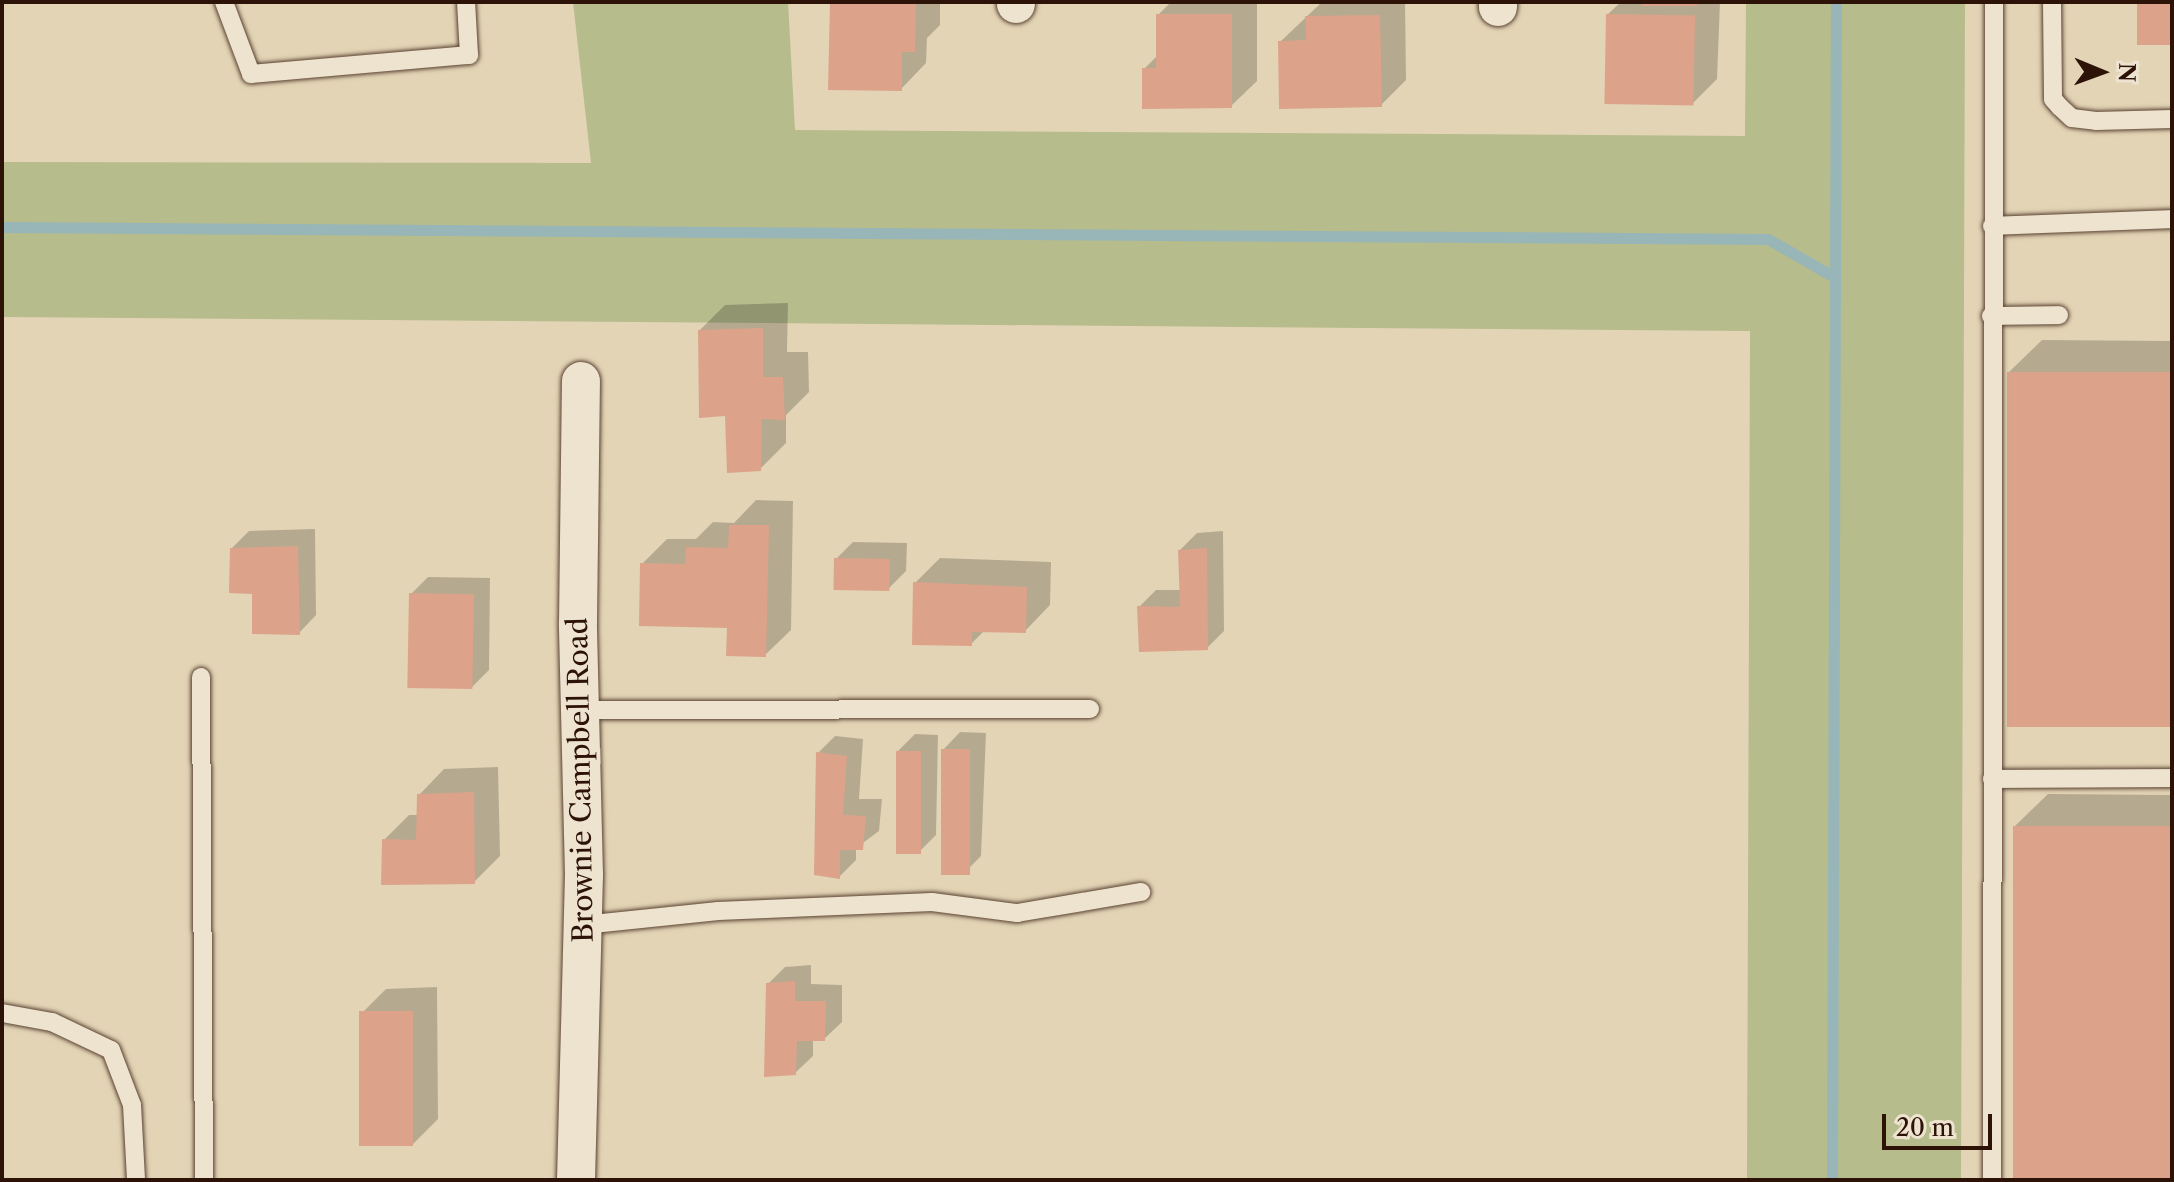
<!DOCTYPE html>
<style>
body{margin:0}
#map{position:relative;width:2174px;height:1182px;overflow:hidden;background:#e3d4b5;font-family:"Libre Caslon Text",serif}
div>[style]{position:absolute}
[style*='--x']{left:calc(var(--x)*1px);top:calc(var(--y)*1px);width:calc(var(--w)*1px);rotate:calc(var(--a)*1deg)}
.green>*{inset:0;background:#b6bc8c}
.shadow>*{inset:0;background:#0003}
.stream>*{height:11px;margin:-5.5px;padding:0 5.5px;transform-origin:5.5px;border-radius:5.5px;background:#98b6b7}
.building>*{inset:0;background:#dca38a;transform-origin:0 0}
.roads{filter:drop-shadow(0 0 2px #5a4232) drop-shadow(0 0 2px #5a4232)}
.service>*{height:18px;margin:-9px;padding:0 9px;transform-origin:9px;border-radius:9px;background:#ede3cf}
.minor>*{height:38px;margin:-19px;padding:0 19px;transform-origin:19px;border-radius:19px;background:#ede3cf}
span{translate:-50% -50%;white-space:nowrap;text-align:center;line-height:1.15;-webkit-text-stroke:8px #ede3cf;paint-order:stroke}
.street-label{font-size:28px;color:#2d1207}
.frame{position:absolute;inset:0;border:4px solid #2d1207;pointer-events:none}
.north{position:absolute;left:2062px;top:32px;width:80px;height:80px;-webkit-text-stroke:6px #ede3cf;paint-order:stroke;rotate:91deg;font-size:22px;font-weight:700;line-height:32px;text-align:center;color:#2d1207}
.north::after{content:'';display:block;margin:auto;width:28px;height:36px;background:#2d1207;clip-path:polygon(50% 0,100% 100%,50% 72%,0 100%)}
.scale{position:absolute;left:1882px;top:1114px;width:110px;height:36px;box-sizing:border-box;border:4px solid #2d1207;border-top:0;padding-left:10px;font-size:24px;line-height:28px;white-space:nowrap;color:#2d1207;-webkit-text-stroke:6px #ede3cf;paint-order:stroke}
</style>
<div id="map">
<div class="green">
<div style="clip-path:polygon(573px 2px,788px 2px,795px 130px,1745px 136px,1746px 2px,1965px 2px,1961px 1180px,1747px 1180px,1750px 331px,2px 317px,2px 162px,591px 163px)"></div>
</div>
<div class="shadow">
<div style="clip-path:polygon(832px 2px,940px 2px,940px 25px,927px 38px,926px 63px,901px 89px)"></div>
<div style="clip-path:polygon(1171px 2px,1257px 2px,1257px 81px,1231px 106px,1144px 69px,1158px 55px,1158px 15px)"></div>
<div style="clip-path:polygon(1322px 2px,1405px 2px,1406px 80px,1381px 105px,1280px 42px)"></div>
<div style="clip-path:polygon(1621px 2px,1720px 2px,1717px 79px,1692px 104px,1608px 14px)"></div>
<div style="clip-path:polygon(788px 303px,787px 352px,808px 352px,809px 392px,786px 415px,786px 443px,760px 469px,727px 414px,700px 330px,725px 305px)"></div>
<div style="clip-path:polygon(2042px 340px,2172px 341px,2172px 726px,2009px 372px)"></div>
<div style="clip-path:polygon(756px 500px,793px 501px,791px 630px,765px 655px,642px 564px,667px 539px,696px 539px,713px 522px,734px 523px)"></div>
<div style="clip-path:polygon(315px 529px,316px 615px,299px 633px,254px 592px,232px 548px,249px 531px)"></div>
<div style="clip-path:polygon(1223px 531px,1224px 631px,1207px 648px,1139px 607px,1156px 590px,1181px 590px,1180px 550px,1197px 533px)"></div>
<div style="clip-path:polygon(853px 542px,907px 543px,906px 571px,889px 588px,836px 559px)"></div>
<div style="clip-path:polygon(940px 558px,1051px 562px,1050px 605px,1025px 631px,985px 630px,971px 644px,915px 583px)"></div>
<div style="clip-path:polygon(428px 577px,490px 578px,489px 670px,472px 687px,411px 594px)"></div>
<div style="clip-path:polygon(960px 732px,986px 733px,981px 856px,964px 873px,943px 750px)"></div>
<div style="clip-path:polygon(915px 734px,938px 735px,936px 835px,919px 852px,898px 751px)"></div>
<div style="clip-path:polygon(835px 736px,863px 739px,859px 799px,882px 799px,879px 831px,856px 848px,856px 860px,839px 877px,818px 753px)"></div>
<div style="clip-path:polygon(498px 767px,500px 856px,474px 882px,384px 840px,409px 815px,418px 815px,419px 795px,444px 769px)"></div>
<div style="clip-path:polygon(2048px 794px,2172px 795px,2172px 1180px,2013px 1180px,2015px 826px)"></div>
<div style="clip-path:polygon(811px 965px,811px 984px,842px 985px,842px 1022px,824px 1039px,813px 1039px,813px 1056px,795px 1073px,768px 984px,785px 967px)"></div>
<div style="clip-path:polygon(437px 987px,438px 1119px,413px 1144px,361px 1014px,386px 989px)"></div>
</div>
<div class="stream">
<div style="--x:2;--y:227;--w:1766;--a:0.39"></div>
<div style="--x:1768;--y:239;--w:76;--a:29.9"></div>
<div style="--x:1832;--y:1180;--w:1178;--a:-89.81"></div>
</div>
<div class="building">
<div style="clip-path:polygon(830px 2px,916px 2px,915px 52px,902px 52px,902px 91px,828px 90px)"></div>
<div style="left:1642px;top:2px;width:55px;height:4px"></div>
<div style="left:2137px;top:2px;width:35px;height:43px"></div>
<div style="clip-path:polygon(1156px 14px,1232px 14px,1232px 108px,1142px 109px,1142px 68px,1156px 68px)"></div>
<div style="left:1606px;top:14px;width:89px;height:90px;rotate:1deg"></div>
<div style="clip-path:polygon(1380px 15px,1382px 107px,1279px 109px,1278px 41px,1306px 40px,1305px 16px)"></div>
<div style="clip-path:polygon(763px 328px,763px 377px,783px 377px,785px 420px,762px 419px,761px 471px,727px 473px,725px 416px,699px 418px,698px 330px)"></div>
<div style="left:2007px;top:372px;width:165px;height:355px"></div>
<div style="clip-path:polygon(729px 525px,769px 525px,766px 657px,726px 656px,727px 628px,639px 626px,640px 563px,685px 564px,686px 547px,728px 548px)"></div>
<div style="clip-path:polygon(298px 546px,300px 635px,252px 634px,252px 594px,229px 593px,230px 548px)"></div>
<div style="clip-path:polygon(1207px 548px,1208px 650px,1139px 652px,1137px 606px,1180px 607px,1178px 550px)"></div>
<div style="left:834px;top:558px;width:56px;height:32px;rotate:1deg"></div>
<div style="clip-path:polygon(913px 582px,1027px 587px,1026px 633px,972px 632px,972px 646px,912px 645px)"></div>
<div style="left:409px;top:593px;width:65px;height:95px;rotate:1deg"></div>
<div style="left:941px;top:749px;width:29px;height:126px"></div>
<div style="left:896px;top:751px;width:25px;height:103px"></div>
<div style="clip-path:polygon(816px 752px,847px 756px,843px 815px,866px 816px,863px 850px,840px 850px,840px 879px,814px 875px)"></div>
<div style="clip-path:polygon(474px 792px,475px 884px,381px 885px,382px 839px,416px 840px,417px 794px)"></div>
<div style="left:2013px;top:826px;width:159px;height:354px"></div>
<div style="clip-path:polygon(795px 981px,795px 1001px,826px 1001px,825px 1041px,797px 1041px,796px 1075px,764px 1077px,766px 983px)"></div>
<div style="left:413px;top:1011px;width:135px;height:54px;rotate:90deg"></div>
</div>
<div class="roads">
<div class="service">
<div style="--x:224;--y:2;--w:77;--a:69.4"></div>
<div style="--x:251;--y:74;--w:219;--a:-5"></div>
<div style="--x:469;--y:55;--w:53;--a:-93.2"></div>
<div style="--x:2052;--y:2;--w:97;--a:89.4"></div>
<div style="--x:2053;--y:99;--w:11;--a:49"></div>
<div style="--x:2060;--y:107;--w:16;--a:43"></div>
<div style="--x:2072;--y:118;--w:24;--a:7"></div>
<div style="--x:2096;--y:121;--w:76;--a:-1.5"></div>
<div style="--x:1992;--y:226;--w:180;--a:-2.2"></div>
<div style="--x:1991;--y:316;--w:68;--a:-0.8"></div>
<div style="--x:201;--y:677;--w:503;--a:89.66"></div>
<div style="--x:580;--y:710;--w:510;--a:-0.11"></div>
<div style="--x:1992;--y:779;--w:180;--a:-0.3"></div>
<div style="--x:583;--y:925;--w:136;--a:-5.9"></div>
<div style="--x:718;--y:911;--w:214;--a:-2.4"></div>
<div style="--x:932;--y:902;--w:86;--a:7.4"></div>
<div style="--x:1017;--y:913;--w:126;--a:-9.6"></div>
<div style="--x:2;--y:1013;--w:51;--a:10.2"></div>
<div style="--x:52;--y:1022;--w:65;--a:25.4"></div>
<div style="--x:111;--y:1050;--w:59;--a:69.1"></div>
<div style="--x:132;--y:1105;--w:75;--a:86.9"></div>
<div style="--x:1992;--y:1180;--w:1178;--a:-89.9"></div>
</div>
<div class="minor">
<div style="--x:1016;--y:4;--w:2;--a:-90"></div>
<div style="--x:1498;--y:7;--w:5;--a:-90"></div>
<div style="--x:576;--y:1180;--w:305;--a:-88.5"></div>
<div style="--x:584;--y:875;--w:252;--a:-91.4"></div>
<div style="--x:578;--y:623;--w:242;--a:-89.3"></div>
</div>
</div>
<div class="street-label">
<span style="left:580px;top:780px;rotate:-91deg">Brownie Campbell Road</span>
</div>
<div class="frame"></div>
<div class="north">N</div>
<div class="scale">20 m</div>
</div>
